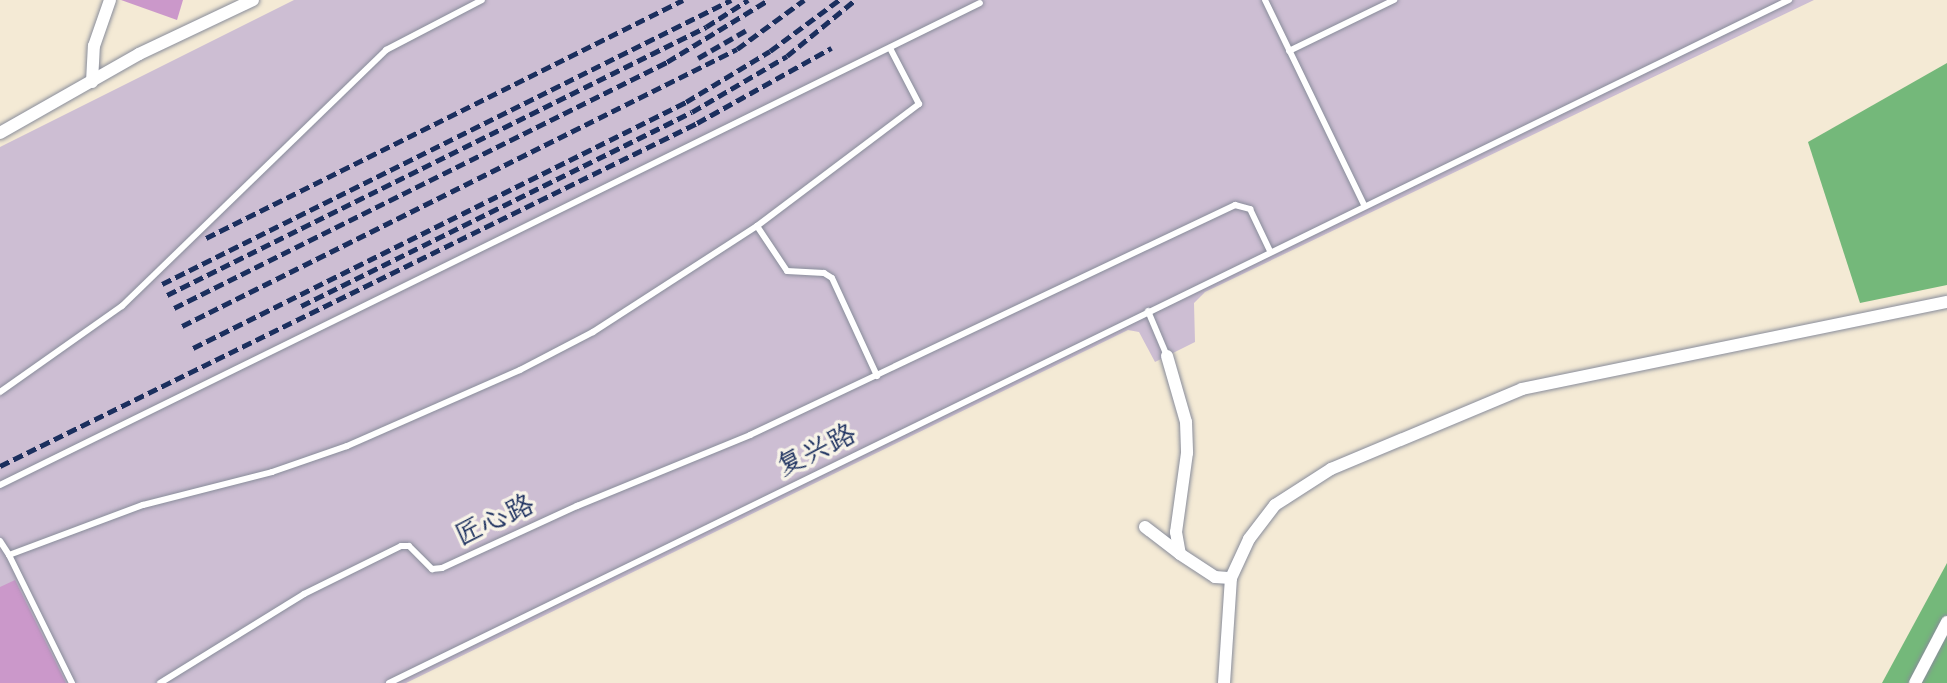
<!DOCTYPE html>
<meta charset="utf-8">
<style>
body{margin:0}
#map{position:relative;width:1947px;height:683px;overflow:hidden;background:#f4ead5;font-family:Caveat,"LXGW WenKai TC",sans-serif}
div>[style]{position:absolute}
[style*='--x']{left:calc(var(--x)*1px);top:calc(var(--y)*1px);width:calc(var(--w)*1px);rotate:calc(var(--a)*1deg)}
.industrial>*{inset:0;background:#cdbed3}
.forest>*{inset:0;background:#74b87a}
.building>*{inset:0;background:#cb98ca}
.roads{filter:drop-shadow(0 0 2px #888c9a) drop-shadow(0 0 2px #888c9a)}
.lane>*{height:6px;margin:-3px;padding:0 3px;transform-origin:3px;border-radius:3px;background:#fff}
.street>*{height:12px;margin:-6px;padding:0 6px;transform-origin:6px;border-radius:6px;background:#fff}
.rail>*{height:4.5px;margin-top:-2.25px;transform-origin:0;background:repeating-linear-gradient(90deg,#1b2f5e 0 10px,transparent 0 15px)}
span{translate:-50% -50%;white-space:nowrap;text-align:center;line-height:1.15;-webkit-text-stroke:7px #f7f3e8;paint-order:stroke}
.street-label{font-size:28px;color:#1b2f5e}
</style>
<div id="map">
<div class="industrial">
<div style="clip-path:polygon(294px 0,1814px 0,1205px 292px,1194px 303px,1195px 342px,1155px 362px,1139px 332px,1128px 330px,406px 683px,0 683px,0 147px)"></div>
</div>
<div class="forest">
<div style="clip-path:polygon(1947px 63px,1947px 285px,1860px 303px,1808px 142px)"></div>
<div style="clip-path:polygon(1947px 563px,1947px 683px,1882px 683px)"></div>
</div>
<div class="building">
<div style="clip-path:polygon(121px 0,183px 0,177px 20px)"></div>
<div style="clip-path:polygon(15px 580px,66px 683px,0 683px,0 587px)"></div>
</div>
<div class="roads">
<div class="lane">
<div style="--x:1265;--y:0;--w:228;--a:64.2"></div>
<div style="--x:1289;--y:51;--w:117;--a:-25.9"></div>
<div style="--x:757;--y:226;--w:54;--a:56.3"></div>
<div style="--x:787;--y:271;--w:37;--a:3"></div>
<div style="--x:824;--y:273;--w:9;--a:32"></div>
<div style="--x:832;--y:278;--w:108;--a:65.3"></div>
<div style="--x:1148;--y:311;--w:49;--a:67.1"></div>
<div style="--x:0;--y:392;--w:149;--a:-35.2"></div>
<div style="--x:122;--y:306;--w:368;--a:-44.1"></div>
<div style="--x:386;--y:50;--w:108;--a:-27.5"></div>
<div style="--x:0;--y:485;--w:1092;--a:-26.19"></div>
<div style="--x:0;--y:541;--w:17;--a:57"></div>
<div style="--x:9;--y:555;--w:143;--a:-20.5"></div>
<div style="--x:143;--y:505;--w:133;--a:-14.3"></div>
<div style="--x:272;--y:472;--w:79;--a:-19.1"></div>
<div style="--x:347;--y:446;--w:189;--a:-23.7"></div>
<div style="--x:520;--y:370;--w:82;--a:-27.5"></div>
<div style="--x:593;--y:332;--w:195;--a:-32.9"></div>
<div style="--x:757;--y:226;--w:203;--a:-37"></div>
<div style="--x:919;--y:104;--w:63;--a:-117.4"></div>
<div style="--x:9;--y:555;--w:143;--a:63.8"></div>
<div style="--x:160;--y:683;--w:169;--a:-31.7"></div>
<div style="--x:304;--y:594;--w:108;--a:-26.3"></div>
<div style="--x:401;--y:546;--w:8;--a:0"></div>
<div style="--x:409;--y:546;--w:33;--a:45"></div>
<div style="--x:432;--y:569;--w:10;--a:-6"></div>
<div style="--x:442;--y:568;--w:149;--a:-24.7"></div>
<div style="--x:577;--y:506;--w:187;--a:-22.3"></div>
<div style="--x:750;--y:435;--w:537;--a:-25.37"></div>
<div style="--x:1235;--y:205;--w:16;--a:15"></div>
<div style="--x:1250;--y:209;--w:47;--a:64.5"></div>
<div style="--x:389;--y:683;--w:1558;--a:-26.01"></div>
</div>
<div class="street">
<div style="--x:92;--y:82;--w:36;--a:-87"></div>
<div style="--x:94;--y:46;--w:49;--a:-70.8"></div>
<div style="--x:0;--y:133;--w:160;--a:-29.6"></div>
<div style="--x:139;--y:54;--w:126;--a:-25.3"></div>
<div style="--x:1167;--y:356;--w:69;--a:73.9"></div>
<div style="--x:1186;--y:422;--w:31;--a:88"></div>
<div style="--x:1187;--y:453;--w:80;--a:97.9"></div>
<div style="--x:1176;--y:532;--w:22;--a:80"></div>
<div style="--x:1180;--y:554;--w:42;--a:33.3"></div>
<div style="--x:1215;--y:577;--w:16;--a:4"></div>
<div style="--x:1145;--y:527;--w:44;--a:37.6"></div>
<div style="--x:1224;--y:683;--w:105;--a:-86.2"></div>
<div style="--x:1231;--y:578;--w:43;--a:-65.2"></div>
<div style="--x:1249;--y:539;--w:43;--a:-52.6"></div>
<div style="--x:1275;--y:505;--w:67;--a:-32.7"></div>
<div style="--x:1331;--y:469;--w:207;--a:-22.7"></div>
<div style="--x:1522;--y:389;--w:434;--a:-11.6"></div>
<div style="--x:1915;--y:683;--w:69;--a:-62.3"></div>
</div>
</div>
<div class="rail">
<div style="--x:698;--y:58;--w:60;--a:-30"></div>
<div style="--x:206;--y:238;--w:533;--a:-26.52"></div>
<div style="--x:162;--y:284;--w:636;--a:-26.52"></div>
<div style="--x:167;--y:295;--w:602;--a:-26.44"></div>
<div style="--x:706;--y:27;--w:50;--a:-32.7"></div>
<div style="--x:301;--y:306;--w:436;--a:-26.4"></div>
<div style="--x:692;--y:112;--w:110;--a:-30.5"></div>
<div style="--x:787;--y:56;--w:88;--a:-39.5"></div>
<div style="--x:174;--y:308;--w:551;--a:-26.52"></div>
<div style="--x:667;--y:62;--w:119;--a:-31.5"></div>
<div style="--x:182;--y:326;--w:620;--a:-26.52"></div>
<div style="--x:737;--y:49;--w:83;--a:-36.2"></div>
<div style="--x:193;--y:348;--w:551;--a:-26.52"></div>
<div style="--x:686;--y:102;--w:98;--a:-31.3"></div>
<div style="--x:770;--y:51;--w:86;--a:-36.5"></div>
<div style="--x:0;--y:466;--w:777;--a:-26.2"></div>
<div style="--x:697;--y:123;--w:154;--a:-29.2"></div>
</div>
<div class="street-label">
<span style="left:816px;top:450px;rotate:-26deg">复兴路</span>
<span style="left:494px;top:520px;rotate:-25deg">匠心路</span>
</div>
</div>
